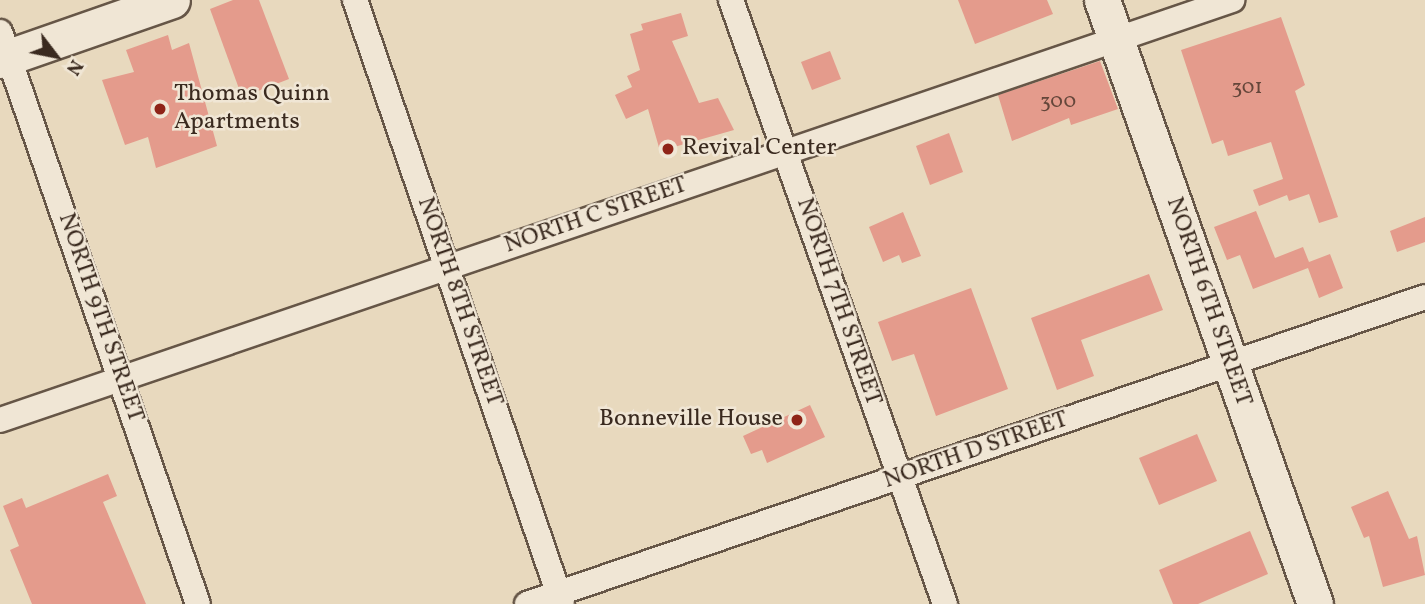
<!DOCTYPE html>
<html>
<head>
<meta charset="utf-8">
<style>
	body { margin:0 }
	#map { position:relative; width:1425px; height:604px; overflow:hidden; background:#e8d9be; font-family:Vollkorn,serif }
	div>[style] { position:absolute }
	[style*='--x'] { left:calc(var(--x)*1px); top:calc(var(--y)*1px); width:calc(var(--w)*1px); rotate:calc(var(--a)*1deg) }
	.building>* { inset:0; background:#e49b8c }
	.roads { filter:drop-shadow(2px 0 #665647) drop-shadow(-2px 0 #665647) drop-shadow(0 2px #665647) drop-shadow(0 -2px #665647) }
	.street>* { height:24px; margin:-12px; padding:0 12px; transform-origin:12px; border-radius:12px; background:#f0e6d5 }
	.secondary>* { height:35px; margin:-17.5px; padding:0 17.5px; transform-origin:17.5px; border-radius:17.5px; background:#f0e6d5 }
	.dots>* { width:19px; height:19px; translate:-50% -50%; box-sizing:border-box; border:4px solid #f0e6d5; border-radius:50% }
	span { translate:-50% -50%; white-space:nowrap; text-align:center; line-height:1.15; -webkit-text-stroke:5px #f0e6d5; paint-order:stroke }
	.number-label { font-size:21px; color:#64463a }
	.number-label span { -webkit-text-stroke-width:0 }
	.poi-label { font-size:24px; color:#3a2a1f }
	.left { translate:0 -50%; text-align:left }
	.right { translate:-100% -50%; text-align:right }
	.street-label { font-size:24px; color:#3a2a1f }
	.north { position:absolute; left:21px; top:21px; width:70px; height:70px; -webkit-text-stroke:5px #f0e6d5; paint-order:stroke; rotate:122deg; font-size:19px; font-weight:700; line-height:28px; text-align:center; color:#3a2a1f }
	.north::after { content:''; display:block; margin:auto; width:24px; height:32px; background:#3a2a1f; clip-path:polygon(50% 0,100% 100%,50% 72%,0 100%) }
</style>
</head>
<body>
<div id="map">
	<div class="building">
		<i style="clip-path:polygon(233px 0,259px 0,289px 79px,242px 97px,210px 9px)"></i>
		<i style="clip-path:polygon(958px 0,1047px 0,1053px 14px,975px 44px)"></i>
		<i style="clip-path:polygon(681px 13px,688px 36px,672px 41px,699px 103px,718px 98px,734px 130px,660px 151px,648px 109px,626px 119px,615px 95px,632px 87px,627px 76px,640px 70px,630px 34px,643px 30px,641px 24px)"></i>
		<i style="clip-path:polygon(1281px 17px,1305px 85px,1295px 91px,1338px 217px,1319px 223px,1309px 194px,1289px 201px,1287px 195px,1259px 206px,1253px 190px,1283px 179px,1271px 142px,1228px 156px,1223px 140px,1212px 144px,1181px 50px)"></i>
		<i style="clip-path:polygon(168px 35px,172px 50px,189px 43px,217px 146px,156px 168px,148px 137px,125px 145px,102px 80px,134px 72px,126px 50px)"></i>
		<i style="clip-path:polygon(830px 51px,841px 79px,812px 90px,801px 62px)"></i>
		<i style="clip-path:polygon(1100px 61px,1118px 109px,1071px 125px,1069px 118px,1012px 141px,998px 95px)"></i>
		<i style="clip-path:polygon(949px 133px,963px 172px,930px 185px,916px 146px)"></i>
		<i style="clip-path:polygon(1256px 211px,1275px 258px,1303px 247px,1309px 262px,1330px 254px,1343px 288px,1319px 298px,1308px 268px,1253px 289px,1240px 255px,1227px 260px,1214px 227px)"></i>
		<i style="clip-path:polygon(903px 212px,921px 256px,902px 263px,899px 255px,883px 262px,869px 227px)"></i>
		<i style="clip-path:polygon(1425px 217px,1425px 242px,1397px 252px,1390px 231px)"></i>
		<i style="clip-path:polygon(1149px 274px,1163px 310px,1081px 340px,1094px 376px,1057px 390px,1031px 318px)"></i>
		<i style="clip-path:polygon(971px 288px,1008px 389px,936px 416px,914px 354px,892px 361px,878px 322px)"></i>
		<i style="clip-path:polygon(810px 405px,825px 437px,767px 463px,762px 450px,751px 454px,743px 436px)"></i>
		<i style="clip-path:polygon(1197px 434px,1217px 481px,1159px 505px,1139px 458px)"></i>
		<i style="clip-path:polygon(108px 474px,117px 496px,103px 502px,146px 604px,32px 604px,10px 550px,19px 546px,3px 506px,22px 498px,26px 508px)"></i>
		<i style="clip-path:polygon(1388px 491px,1409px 539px,1417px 536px,1425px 575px,1383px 587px,1369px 536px,1364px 538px,1351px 507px)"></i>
		<i style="clip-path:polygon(1250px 531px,1268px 574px,1198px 604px,1173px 604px,1159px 570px)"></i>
	</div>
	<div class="roads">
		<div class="street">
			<i style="--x:355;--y:0;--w:638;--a:71.08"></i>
			<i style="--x:731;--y:0;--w:641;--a:70.49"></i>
			<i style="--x:0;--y:32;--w:605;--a:70.91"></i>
			<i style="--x:0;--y:420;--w:1302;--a:-18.82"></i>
			<i style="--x:527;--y:604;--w:949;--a:-18.87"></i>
		</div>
		<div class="secondary">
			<i style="--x:1102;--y:0;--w:640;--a:70.57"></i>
			<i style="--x:0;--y:60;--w:182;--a:-19.2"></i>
		</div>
	</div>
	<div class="dots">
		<i style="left:160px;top:109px;background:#8f2418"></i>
		<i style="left:668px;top:149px;background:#8f2418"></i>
		<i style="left:797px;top:420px;background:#8f2418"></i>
	</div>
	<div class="number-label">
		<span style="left:1247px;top:88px">301</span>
		<span style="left:1058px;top:102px">300</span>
	</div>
	<div class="poi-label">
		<span class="left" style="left:174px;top:109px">Thomas Quinn<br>Apartments</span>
		<span class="left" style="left:682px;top:149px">Revival Center</span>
		<span class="right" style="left:783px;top:420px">Bonneville House</span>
	</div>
	<div class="street-label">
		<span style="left:596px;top:216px;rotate:-19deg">NORTH C STREET</span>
		<span style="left:459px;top:302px;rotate:71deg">NORTH 8TH STREET</span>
		<span style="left:838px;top:302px;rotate:71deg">NORTH 7TH STREET</span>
		<span style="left:1208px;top:302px;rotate:71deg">NORTH 6TH STREET</span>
		<span style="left:100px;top:318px;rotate:71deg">NORTH 9TH STREET</span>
		<span style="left:976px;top:451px;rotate:-19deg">NORTH D STREET</span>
	</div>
	<div class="north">N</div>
</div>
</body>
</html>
